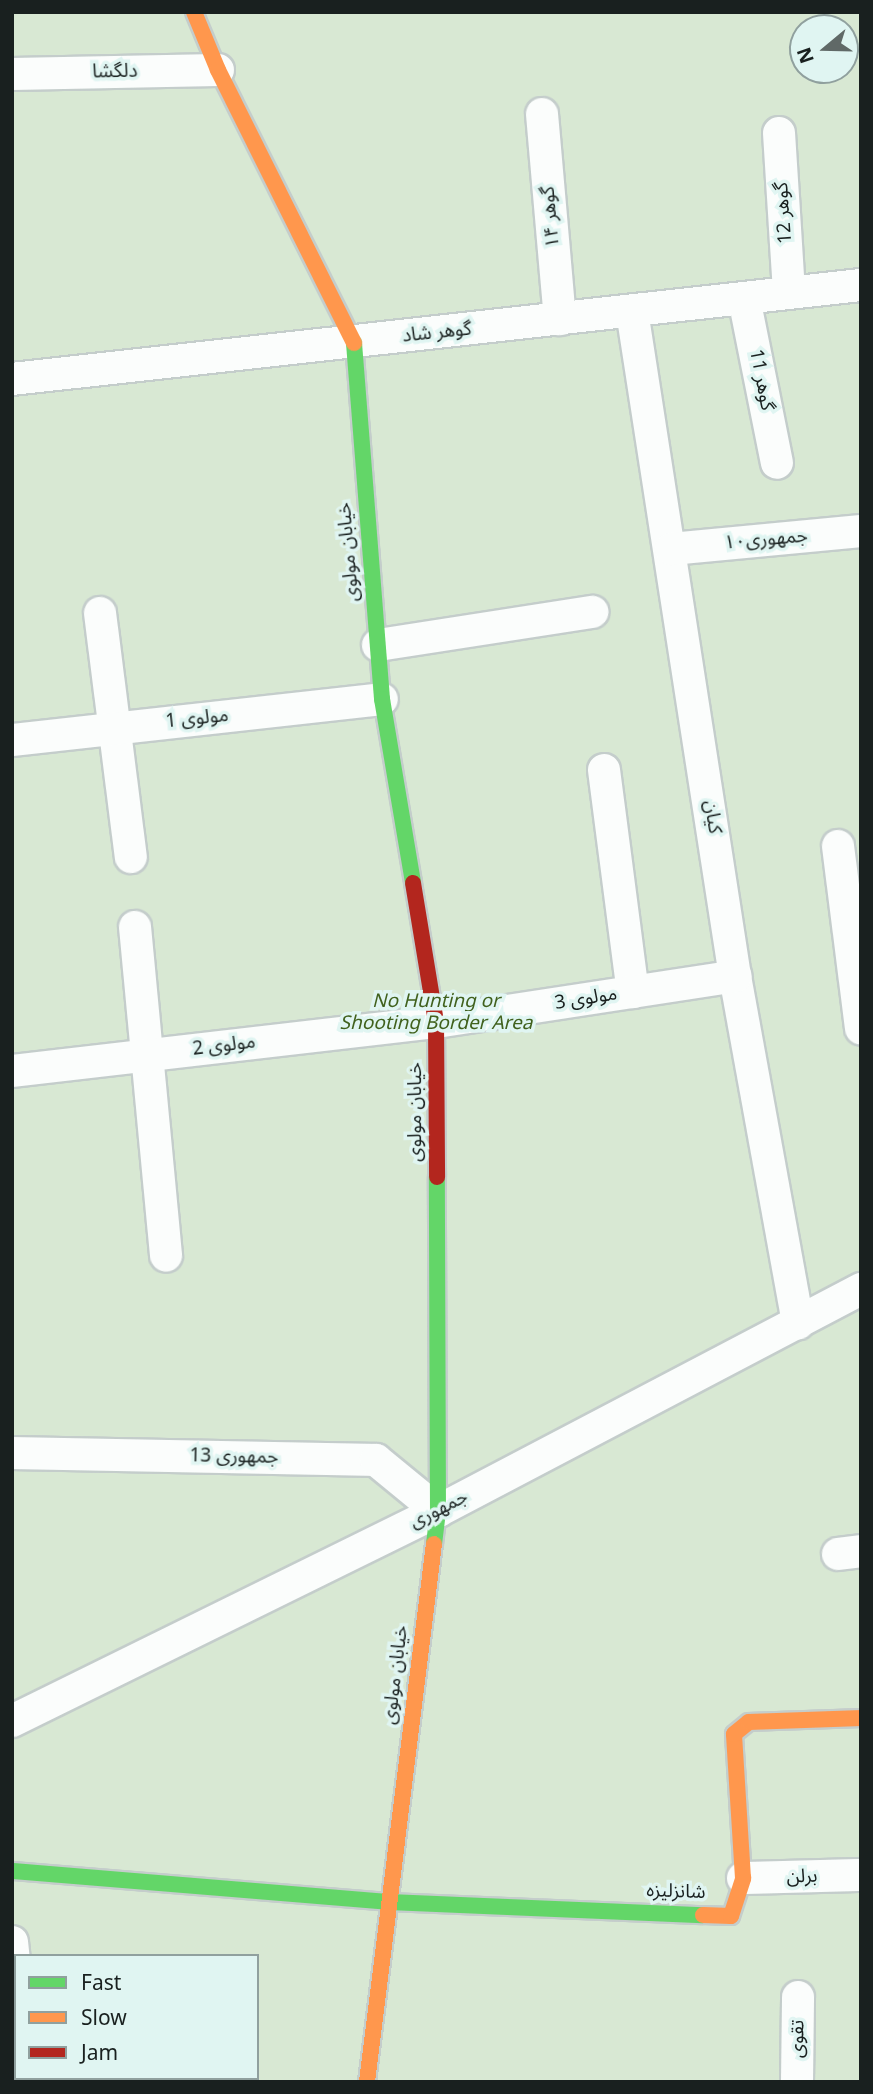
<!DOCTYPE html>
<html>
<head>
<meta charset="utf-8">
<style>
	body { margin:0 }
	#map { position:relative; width:873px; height:2094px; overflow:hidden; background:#e5f0ee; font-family:Georgia,"Noto Sans Arabic",serif }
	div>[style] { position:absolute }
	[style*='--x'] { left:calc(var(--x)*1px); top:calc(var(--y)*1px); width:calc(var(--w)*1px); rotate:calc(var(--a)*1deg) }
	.green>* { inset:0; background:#d8e8d3 }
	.roads { filter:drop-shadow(2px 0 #c4cdcb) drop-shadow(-2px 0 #c4cdcb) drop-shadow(0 2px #c4cdcb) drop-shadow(0 -2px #c4cdcb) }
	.street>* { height:32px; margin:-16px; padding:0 16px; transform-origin:16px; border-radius:16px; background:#fbfdfc }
	.fast>* { height:16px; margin:-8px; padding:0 8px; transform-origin:8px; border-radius:8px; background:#63d668 }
	.slow>* { height:16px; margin:-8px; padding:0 8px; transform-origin:8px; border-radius:8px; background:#ff974d }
	.jam>* { height:16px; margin:-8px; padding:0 8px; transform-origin:8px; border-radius:8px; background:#b3261e }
	span { translate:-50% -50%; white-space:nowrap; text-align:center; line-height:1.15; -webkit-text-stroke:7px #e0f5f2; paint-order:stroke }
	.street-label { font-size:19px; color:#19201f }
	.park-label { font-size:19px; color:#40611d; font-style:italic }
	.frame { position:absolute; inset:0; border:14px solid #19201f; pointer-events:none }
	.legend { position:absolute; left:14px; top:1954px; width:245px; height:126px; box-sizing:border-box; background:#e0f5f2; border:2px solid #90a09e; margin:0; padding:9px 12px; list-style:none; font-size:21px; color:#19201f }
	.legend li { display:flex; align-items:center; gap:14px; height:35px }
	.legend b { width:35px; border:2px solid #90a09e }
	.north { position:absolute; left:789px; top:14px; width:70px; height:70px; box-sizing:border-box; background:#e0f5f2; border:2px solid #90a09e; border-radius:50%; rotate:251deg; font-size:19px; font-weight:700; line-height:28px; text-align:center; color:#19201f }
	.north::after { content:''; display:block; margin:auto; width:24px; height:32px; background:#606967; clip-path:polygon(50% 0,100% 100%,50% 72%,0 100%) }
</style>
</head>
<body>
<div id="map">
	<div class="green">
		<i style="clip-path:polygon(evenodd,12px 12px,861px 12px,861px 2082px,12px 2082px,12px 12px,803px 28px,845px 28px,845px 70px,803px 70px,803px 28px,12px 12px,16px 1956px,257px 1956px,257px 2078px,16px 2078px,16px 1956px)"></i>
	</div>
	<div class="roads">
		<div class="street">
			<i style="--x:12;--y:74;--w:206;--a:-1.1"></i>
			<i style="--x:542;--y:114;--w:206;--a:85"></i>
			<i style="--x:779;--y:133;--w:160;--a:86.4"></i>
			<i style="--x:744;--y:298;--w:168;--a:78.7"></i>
			<i style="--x:632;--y:311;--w:673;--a:81.2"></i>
			<i style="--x:735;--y:976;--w:353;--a:79.7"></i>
			<i style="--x:12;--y:379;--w:854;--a:-6.32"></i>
			<i style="--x:671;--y:549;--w:191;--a:-5.4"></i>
			<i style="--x:100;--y:613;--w:246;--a:82.8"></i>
			<i style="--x:378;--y:645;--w:217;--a:-8.8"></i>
			<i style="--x:12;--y:740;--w:372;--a:-6.3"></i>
			<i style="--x:604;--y:770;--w:224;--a:82.6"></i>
			<i style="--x:838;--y:846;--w:184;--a:82.8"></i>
			<i style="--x:135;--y:927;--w:330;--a:84.6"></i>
			<i style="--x:12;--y:1071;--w:427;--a:-6.6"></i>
			<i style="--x:436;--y:1022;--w:303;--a:-8.7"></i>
			<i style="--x:12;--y:1453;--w:364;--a:1.1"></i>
			<i style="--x:376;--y:1460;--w:80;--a:39.4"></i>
			<i style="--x:838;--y:1554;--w:23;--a:-7"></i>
			<i style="--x:12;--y:1721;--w:475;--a:-26.2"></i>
			<i style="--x:438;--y:1511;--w:478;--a:-27.7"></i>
			<i style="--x:743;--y:1878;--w:118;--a:-1.5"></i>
			<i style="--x:12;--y:1942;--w:36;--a:84"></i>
			<i style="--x:25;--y:2078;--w:4;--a:76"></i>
			<i style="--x:797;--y:2082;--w:85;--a:-89.3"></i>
		</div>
		<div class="fast">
			<i style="--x:354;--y:343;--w:357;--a:85.5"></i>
			<i style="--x:382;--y:699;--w:187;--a:80.4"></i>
			<i style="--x:434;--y:1544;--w:33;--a:-83"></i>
			<i style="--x:438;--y:1511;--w:334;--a:-90.2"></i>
			<i style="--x:12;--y:1871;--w:378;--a:4.7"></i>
			<i style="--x:389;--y:1902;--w:314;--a:2.4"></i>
		</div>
		<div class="slow">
			<i style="--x:194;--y:12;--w:63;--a:67.5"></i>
			<i style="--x:218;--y:70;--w:305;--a:63.5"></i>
			<i style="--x:703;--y:1915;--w:28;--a:2"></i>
			<i style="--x:731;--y:1916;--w:40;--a:-72"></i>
			<i style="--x:743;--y:1878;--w:144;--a:-93.6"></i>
			<i style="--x:734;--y:1734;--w:19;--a:-39"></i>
			<i style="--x:749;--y:1722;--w:112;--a:-2"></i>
			<i style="--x:367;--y:2082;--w:542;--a:-82.9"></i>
		</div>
		<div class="jam">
			<i style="--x:413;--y:883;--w:141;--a:80.6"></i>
			<i style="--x:436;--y:1022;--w:155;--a:89.6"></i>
		</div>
	</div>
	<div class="street-label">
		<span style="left:115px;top:72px;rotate:-1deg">دلگشا</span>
		<span style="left:784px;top:213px;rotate:-94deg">گوهر 12</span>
		<span style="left:551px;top:217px;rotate:-95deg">گوهر ۱۴</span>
		<span style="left:437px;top:333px;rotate:-6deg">گوهر شاد</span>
		<span style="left:761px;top:380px;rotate:79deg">گوهر 11</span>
		<span style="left:766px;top:540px;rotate:-5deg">جمهوری۱۰</span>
		<span style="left:349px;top:552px;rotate:-95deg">خیابان مولوی</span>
		<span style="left:197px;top:719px;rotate:-6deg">مولوی 1</span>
		<span style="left:712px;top:817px;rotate:81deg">کیان</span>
		<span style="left:586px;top:999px;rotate:-9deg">مولوی 3</span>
		<span style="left:224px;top:1046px;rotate:-7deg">مولوی 2</span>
		<span style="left:416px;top:1112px;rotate:-90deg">خیابان مولوی</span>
		<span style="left:234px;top:1457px;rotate:1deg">جمهوری 13</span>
		<span style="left:439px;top:1510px;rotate:-27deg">جمهوری</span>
		<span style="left:396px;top:1675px;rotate:-83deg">خیابان مولوی</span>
		<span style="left:802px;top:1877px;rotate:-2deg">برلن</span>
		<span style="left:676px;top:1892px;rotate:2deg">شانزلیزه</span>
		<span style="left:798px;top:2039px;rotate:-89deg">تقوی</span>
	</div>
	<div class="park-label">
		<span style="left:436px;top:1013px">No Hunting or<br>Shooting Border Area</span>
	</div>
	<div class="frame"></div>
	<ul class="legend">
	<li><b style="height:9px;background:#63d668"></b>Fast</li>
	<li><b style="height:9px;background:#ff974d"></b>Slow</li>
	<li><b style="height:9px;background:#b3261e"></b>Jam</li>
	</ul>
	<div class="north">N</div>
</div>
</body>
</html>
